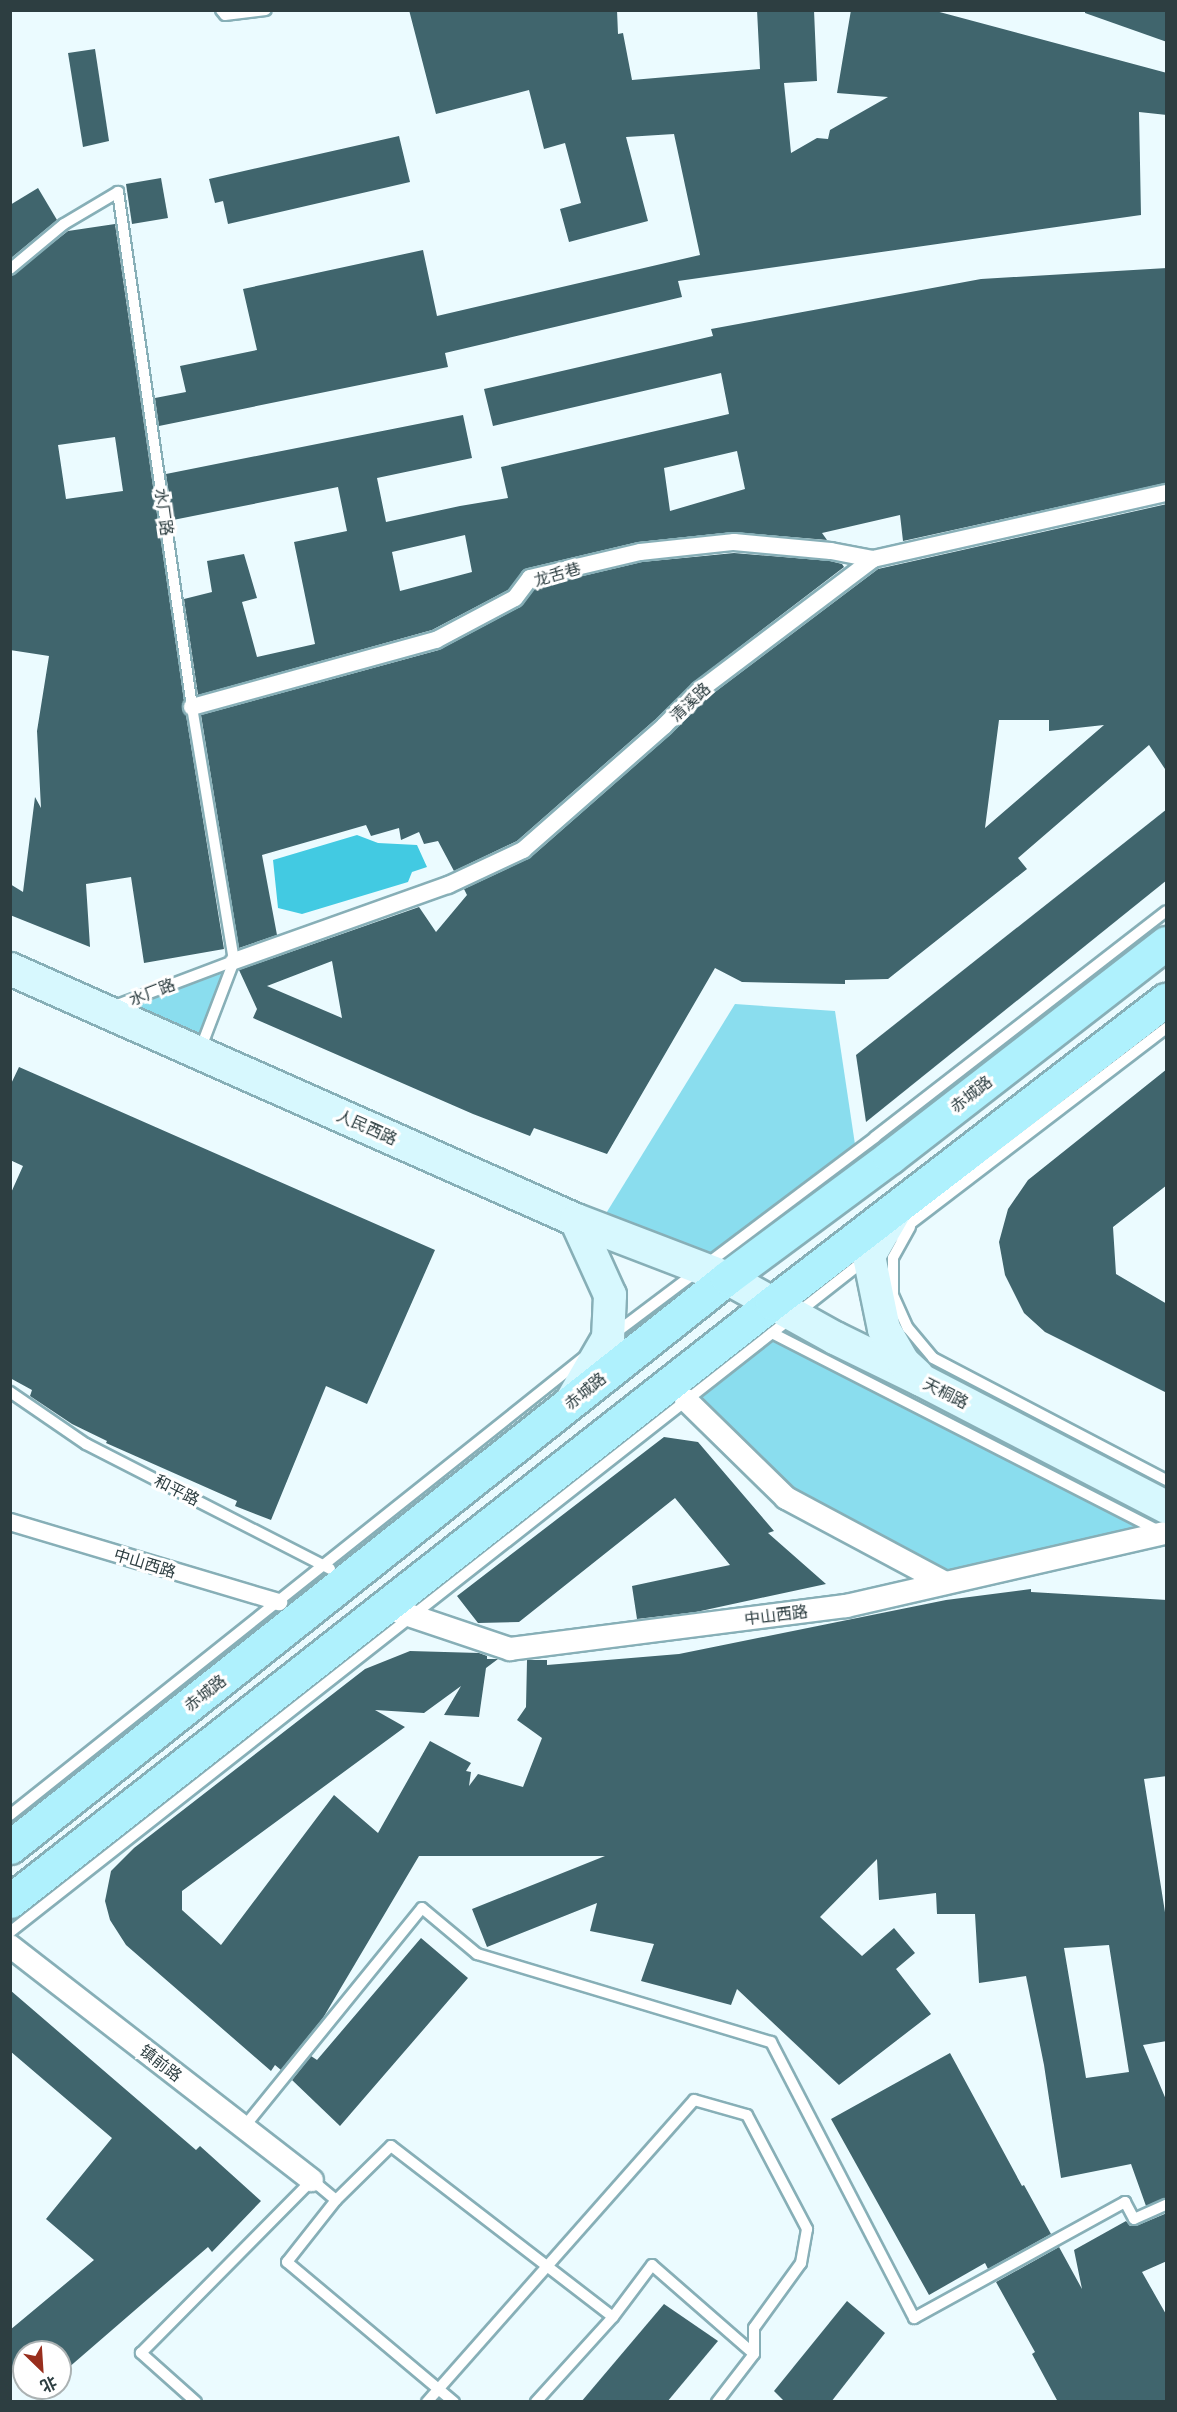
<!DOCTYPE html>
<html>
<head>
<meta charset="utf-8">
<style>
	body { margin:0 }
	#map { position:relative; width:1177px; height:2412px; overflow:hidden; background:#ebfbff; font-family:Lato,"Noto Sans SC",sans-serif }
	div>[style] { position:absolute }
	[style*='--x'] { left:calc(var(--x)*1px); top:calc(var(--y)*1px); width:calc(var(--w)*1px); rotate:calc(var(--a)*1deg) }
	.green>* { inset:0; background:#8addee }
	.water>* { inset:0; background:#42cae2 }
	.building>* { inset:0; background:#40656d }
	.roads { filter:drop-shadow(2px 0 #87afb7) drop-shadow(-2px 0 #87afb7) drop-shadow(0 2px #87afb7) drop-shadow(0 -2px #87afb7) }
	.service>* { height:10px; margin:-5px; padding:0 5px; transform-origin:5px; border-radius:5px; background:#fff }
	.pedestrian>* { height:16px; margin:-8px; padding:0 8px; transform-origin:8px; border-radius:8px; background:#fff }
	.minor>* { height:22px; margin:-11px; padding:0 11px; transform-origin:11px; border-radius:11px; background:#fff }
	.secondary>* { height:32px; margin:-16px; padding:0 16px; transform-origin:16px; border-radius:16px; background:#d7f8fe }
	.primary>* { height:33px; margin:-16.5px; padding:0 16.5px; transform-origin:16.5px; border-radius:16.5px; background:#aff1fd }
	span { translate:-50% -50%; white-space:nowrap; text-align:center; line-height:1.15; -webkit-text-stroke:6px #fff; paint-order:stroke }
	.street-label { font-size:16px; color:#2d3e41 }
	.frame { position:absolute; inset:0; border:12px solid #2d3e41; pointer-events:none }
	.north { position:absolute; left:12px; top:2340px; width:60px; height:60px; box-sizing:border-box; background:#fff; border:2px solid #abb2b3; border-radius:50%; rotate:155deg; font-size:16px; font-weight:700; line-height:24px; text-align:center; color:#2d3e41 }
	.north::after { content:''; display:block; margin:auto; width:21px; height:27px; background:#982e1d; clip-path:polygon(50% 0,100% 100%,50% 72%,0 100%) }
</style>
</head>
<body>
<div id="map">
	<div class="green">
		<i style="clip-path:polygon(234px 961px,199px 1053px,104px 1010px)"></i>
		<i style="clip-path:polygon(735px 1004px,835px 1011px,856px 1151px,699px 1268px,597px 1228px)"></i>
		<i style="clip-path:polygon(772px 1333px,1164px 1533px,945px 1583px,786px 1498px,686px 1400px)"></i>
	</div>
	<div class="water">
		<i style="clip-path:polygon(357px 835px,378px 843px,417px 845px,427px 867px,412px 872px,408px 882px,302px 914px,278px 908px,273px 860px)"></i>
	</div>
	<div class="building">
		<i style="clip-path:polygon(409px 10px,617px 10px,618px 34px,623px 33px,632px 80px,760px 69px,757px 10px,814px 10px,817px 81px,784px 83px,791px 153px,817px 138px,828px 139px,830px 130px,888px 97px,837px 93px,851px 10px,932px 10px,1167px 73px,1167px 115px,1139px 112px,1141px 215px,678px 281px,682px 297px,445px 353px,448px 367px,159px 426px,155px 398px,186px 392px,180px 366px,257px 350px,243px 289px,423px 250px,437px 316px,700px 255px,674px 134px,626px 137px,648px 221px,569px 242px,560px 209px,581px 203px,565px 143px,544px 149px,529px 90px,436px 114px)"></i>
		<i style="clip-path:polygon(1085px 10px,1167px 10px,1167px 42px,1085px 13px)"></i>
		<i style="clip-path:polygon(95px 49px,109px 141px,83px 147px,68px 53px)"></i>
		<i style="clip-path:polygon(399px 136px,410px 182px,228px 224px,223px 201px,215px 203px,209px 179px)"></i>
		<i style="clip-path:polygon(161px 178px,168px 218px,132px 224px,126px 184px)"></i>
		<i style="clip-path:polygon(38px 188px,57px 220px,10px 259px,10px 205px)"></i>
		<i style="clip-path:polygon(evenodd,115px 224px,184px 701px,182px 709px,186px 715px,224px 949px,144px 963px,131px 877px,86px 884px,90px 947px,10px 915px,10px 884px,23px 892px,35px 797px,41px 808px,37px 731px,49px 656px,10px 650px,10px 276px,68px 231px,115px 224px,115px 437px,123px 491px,66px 499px,58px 445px,115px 437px)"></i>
		<i style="clip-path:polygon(evenodd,1167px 268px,1167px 483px,903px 541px,900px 515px,822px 533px,827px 540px,733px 532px,638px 542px,528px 568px,508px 590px,432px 630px,198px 695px,184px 599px,212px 592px,207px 561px,244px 554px,257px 598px,242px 602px,257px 657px,315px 644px,294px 542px,347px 531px,338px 487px,173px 520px,166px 474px,463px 415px,472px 458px,377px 478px,386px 522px,460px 506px,508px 498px,501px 467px,729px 414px,721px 373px,493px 426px,484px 389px,713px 336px,711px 329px,981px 279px,1167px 268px,737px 451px,745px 489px,670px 511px,664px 468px,737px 451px,1167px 268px,465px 535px,472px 572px,400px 591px,392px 552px,465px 535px)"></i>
		<i style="clip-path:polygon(evenodd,1167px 504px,1167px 772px,1149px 745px,1018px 858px,1027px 869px,888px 979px,845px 980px,845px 984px,742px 982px,715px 968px,607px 1154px,534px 1128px,530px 1136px,473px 1114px,253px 1018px,257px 1009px,239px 970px,419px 907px,436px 932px,467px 895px,464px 889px,530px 858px,671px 734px,707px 698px,878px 569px,1167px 504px,999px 720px,1049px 720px,1049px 731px,1104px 725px,985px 828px,999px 720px,1167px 504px,332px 961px,342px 1018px,267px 986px,332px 961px)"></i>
		<i style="clip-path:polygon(734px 553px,830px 561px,842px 564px,844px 567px,694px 682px,657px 718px,517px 841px,454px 871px,438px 841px,424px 844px,419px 832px,401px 840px,399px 828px,371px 836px,366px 825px,262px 855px,277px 935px,239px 948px,201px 715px,439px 650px,520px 607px,536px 587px,642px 562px)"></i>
		<i style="clip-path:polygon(1167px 809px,1167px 880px,866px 1122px,856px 1055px)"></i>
		<i style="clip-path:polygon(19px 1067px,435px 1250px,367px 1404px,326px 1386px,271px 1520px,235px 1506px,237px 1501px,106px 1443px,107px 1441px,72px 1424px,30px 1396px,32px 1390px,10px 1378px,10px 1195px,23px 1166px,10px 1160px,10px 1086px)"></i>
		<i style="clip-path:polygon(1167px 1069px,1167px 1185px,1113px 1227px,1116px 1274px,1167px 1304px,1167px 1393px,1045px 1332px,1024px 1313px,1005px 1275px,999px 1242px,1008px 1209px,1028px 1180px)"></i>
		<i style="clip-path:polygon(664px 1437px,698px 1442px,774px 1531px,768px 1533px,826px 1584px,696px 1612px,637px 1619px,632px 1586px,730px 1565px,675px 1498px,519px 1622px,478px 1623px,457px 1596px)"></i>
		<i style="clip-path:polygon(evenodd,1031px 1589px,1031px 1592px,1167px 1600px,1167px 1776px,1144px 1779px,1167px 1925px,1167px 2041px,1143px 2045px,1167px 2102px,1167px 2198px,1146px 2206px,1131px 2164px,1061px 2178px,1044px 2065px,1026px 1976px,979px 1983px,975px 1914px,937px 1914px,936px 1893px,879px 1900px,877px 1859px,820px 1917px,862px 1956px,894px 1928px,915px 1953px,896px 1969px,931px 2014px,839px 2085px,737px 1989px,731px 2005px,641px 1981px,654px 1944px,590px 1931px,597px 1903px,487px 1947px,472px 1909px,605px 1856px,419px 1856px,323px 2018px,281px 2070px,275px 2065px,271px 2071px,126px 1945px,110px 1920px,105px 1901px,111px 1871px,134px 1848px,365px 1669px,410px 1651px,479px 1653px,487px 1656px,487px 1659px,498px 1659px,486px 1668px,479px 1717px,444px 1715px,461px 1686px,424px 1713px,375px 1710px,405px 1727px,182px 1891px,182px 1910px,221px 1945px,334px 1795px,378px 1833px,430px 1741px,471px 1763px,466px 1771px,471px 1772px,469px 1786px,478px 1774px,523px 1787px,542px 1738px,517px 1720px,526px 1707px,527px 1660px,547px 1660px,547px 1665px,679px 1654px,946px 1600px,1031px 1589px,1109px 1945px,1129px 2072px,1086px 2078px,1064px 1948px,1109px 1945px)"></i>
		<i style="clip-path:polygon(421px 1938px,468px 1978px,340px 2126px,292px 2080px,311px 2056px,317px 2060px)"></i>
		<i style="clip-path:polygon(10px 1990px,196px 2150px,200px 2146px,261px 2201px,212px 2252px,208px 2247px,60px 2375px,60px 2352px,24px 2352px,24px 2381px,10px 2365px,10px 2330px,94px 2260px,46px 2219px,112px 2138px,10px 2051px)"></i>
		<i style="clip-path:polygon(950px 2053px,1022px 2186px,1024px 2185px,1051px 2234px,988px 2269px,985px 2263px,929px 2295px,831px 2119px)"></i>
		<i style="clip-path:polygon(1167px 2213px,1167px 2261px,1142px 2272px,1167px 2316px,1167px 2402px,1058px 2402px,1032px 2354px,1035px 2352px,996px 2282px,1059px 2247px,1082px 2289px,1074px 2250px,1126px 2221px,1130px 2226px,1136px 2226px)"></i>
		<i style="clip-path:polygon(847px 2301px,885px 2333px,831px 2402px,785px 2402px,774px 2391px)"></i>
		<i style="clip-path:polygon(664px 2304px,718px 2341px,667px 2402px,581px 2402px)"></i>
	</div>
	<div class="roads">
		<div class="service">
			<i style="--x:221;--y:10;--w:6;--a:51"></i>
			<i style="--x:225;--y:15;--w:41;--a:-7"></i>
			<i style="--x:10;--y:269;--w:70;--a:-39.8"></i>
			<i style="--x:64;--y:224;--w:63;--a:-30.7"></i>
			<i style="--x:118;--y:192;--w:520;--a:81.82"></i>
			<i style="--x:192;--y:707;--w:257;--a:80.6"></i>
			<i style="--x:234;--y:961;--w:95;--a:110.9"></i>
			<i style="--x:112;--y:1007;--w:130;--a:-20.7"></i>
			<i style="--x:910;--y:1227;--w:35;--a:119"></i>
			<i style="--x:893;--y:1258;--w:37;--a:90"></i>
			<i style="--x:893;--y:1295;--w:36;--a:66"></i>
			<i style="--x:908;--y:1328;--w:39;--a:50"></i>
			<i style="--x:933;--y:1358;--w:263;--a:27.6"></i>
			<i style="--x:893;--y:1237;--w:344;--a:-37.4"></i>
			<i style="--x:772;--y:1333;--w:435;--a:27.1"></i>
			<i style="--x:614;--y:1334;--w:327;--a:-37"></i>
			<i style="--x:875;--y:1137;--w:368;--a:-37.8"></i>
			<i style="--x:10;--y:1392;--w:92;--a:34.4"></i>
			<i style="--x:86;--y:1444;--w:274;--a:27.1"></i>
			<i style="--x:10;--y:1815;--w:733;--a:-38.57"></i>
			<i style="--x:10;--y:1932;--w:1087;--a:-38.17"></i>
			<i style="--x:244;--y:2127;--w:282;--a:-50.9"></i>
			<i style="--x:422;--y:1908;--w:72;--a:39.9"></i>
			<i style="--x:477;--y:1954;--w:307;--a:16.7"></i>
			<i style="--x:771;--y:2042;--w:311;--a:62.6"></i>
			<i style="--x:914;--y:2318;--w:241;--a:-28.8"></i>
			<i style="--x:1125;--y:2202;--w:19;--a:62"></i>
			<i style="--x:1134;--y:2219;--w:35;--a:-24"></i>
			<i style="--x:336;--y:2200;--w:77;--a:-44.5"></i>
			<i style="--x:391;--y:2146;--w:280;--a:37.6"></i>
			<i style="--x:613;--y:2317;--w:115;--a:132.2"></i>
			<i style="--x:613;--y:2317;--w:65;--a:-53.1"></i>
			<i style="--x:652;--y:2265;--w:135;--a:41.1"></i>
			<i style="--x:196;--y:2402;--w:74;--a:-138.3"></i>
			<i style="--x:141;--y:2353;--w:243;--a:-45.3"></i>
			<i style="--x:312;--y:2180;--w:31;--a:40"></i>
			<i style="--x:336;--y:2200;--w:79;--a:128.3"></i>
			<i style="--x:287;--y:2262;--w:218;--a:40"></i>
			<i style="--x:427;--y:2402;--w:403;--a:-48.5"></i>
			<i style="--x:694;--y:2100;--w:55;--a:15.8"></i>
			<i style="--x:747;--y:2115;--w:129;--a:62.2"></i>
			<i style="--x:807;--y:2229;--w:35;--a:100"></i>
			<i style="--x:801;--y:2263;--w:80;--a:125.9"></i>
			<i style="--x:754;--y:2328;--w:26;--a:90"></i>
			<i style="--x:754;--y:2354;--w:61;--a:127.6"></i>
		</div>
		<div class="pedestrian">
			<i style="--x:192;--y:707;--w:253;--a:-15.4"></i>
			<i style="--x:436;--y:640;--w:89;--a:-28"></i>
			<i style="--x:515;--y:598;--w:25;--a:-53"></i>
			<i style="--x:530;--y:578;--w:113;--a:-13.3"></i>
			<i style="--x:640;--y:552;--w:95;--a:-6.1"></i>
			<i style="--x:734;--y:542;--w:97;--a:5.3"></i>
			<i style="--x:831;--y:551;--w:43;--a:10.8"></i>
			<i style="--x:234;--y:961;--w:227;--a:-19.6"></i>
			<i style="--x:448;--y:885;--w:83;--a:-25"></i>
			<i style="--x:523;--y:850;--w:188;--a:-41.3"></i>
			<i style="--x:664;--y:726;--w:51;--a:-45"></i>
			<i style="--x:700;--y:690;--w:217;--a:-37.1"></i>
			<i style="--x:873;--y:559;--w:300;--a:-12.7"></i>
			<i style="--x:10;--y:1522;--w:281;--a:16.6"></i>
		</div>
		<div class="minor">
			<i style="--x:686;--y:1400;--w:140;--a:44.4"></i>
			<i style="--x:786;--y:1498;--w:180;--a:28.1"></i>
			<i style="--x:385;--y:1607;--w:132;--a:18.6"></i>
			<i style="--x:510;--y:1649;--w:339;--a:-7.3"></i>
			<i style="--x:846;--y:1606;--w:328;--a:-12.9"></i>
			<i style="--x:10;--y:1946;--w:382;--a:37.8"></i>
		</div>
		<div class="secondary">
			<i style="--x:10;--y:969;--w:619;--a:23.92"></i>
			<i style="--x:576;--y:1220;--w:162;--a:21"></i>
			<i style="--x:727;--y:1278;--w:124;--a:29.1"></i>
			<i style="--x:835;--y:1338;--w:96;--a:26"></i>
			<i style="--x:921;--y:1380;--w:276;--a:27.4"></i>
			<i style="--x:897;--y:1208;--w:56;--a:120.3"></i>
			<i style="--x:869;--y:1256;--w:75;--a:78.4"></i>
			<i style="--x:884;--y:1329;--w:39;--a:60"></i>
			<i style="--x:904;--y:1363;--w:18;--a:43"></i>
			<i style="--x:572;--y:1400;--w:72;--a:-59.9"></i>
			<i style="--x:608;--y:1338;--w:43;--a:-87.3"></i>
			<i style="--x:610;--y:1295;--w:82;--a:-114.4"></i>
		</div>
		<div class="primary">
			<i style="--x:10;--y:1847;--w:915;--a:-38.43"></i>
			<i style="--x:727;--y:1278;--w:203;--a:-36.6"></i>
			<i style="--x:890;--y:1157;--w:349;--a:-37.8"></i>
			<i style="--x:10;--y:1901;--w:969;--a:-38.12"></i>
			<i style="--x:772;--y:1303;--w:497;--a:-37.6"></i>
		</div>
	</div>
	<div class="street-label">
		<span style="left:164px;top:512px;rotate:82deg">水厂路</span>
		<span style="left:557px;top:574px;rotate:-16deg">龙舌巷</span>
		<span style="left:690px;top:702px;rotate:-43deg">清溪路</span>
		<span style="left:152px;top:992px;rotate:-21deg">水厂路</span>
		<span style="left:971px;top:1094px;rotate:-38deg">赤城路</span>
		<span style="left:367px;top:1127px;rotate:24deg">人民西路</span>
		<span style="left:585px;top:1391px;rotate:-39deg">赤城路</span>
		<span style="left:946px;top:1393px;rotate:27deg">天桐路</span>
		<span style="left:177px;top:1490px;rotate:27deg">和平路</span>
		<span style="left:145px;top:1563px;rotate:17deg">中山西路</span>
		<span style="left:776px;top:1615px;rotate:-7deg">中山西路</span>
		<span style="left:205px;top:1693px;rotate:-38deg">赤城路</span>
		<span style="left:161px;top:2063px;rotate:38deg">镇前路</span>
	</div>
	<div class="frame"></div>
	<div class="north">北</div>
</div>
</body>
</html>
